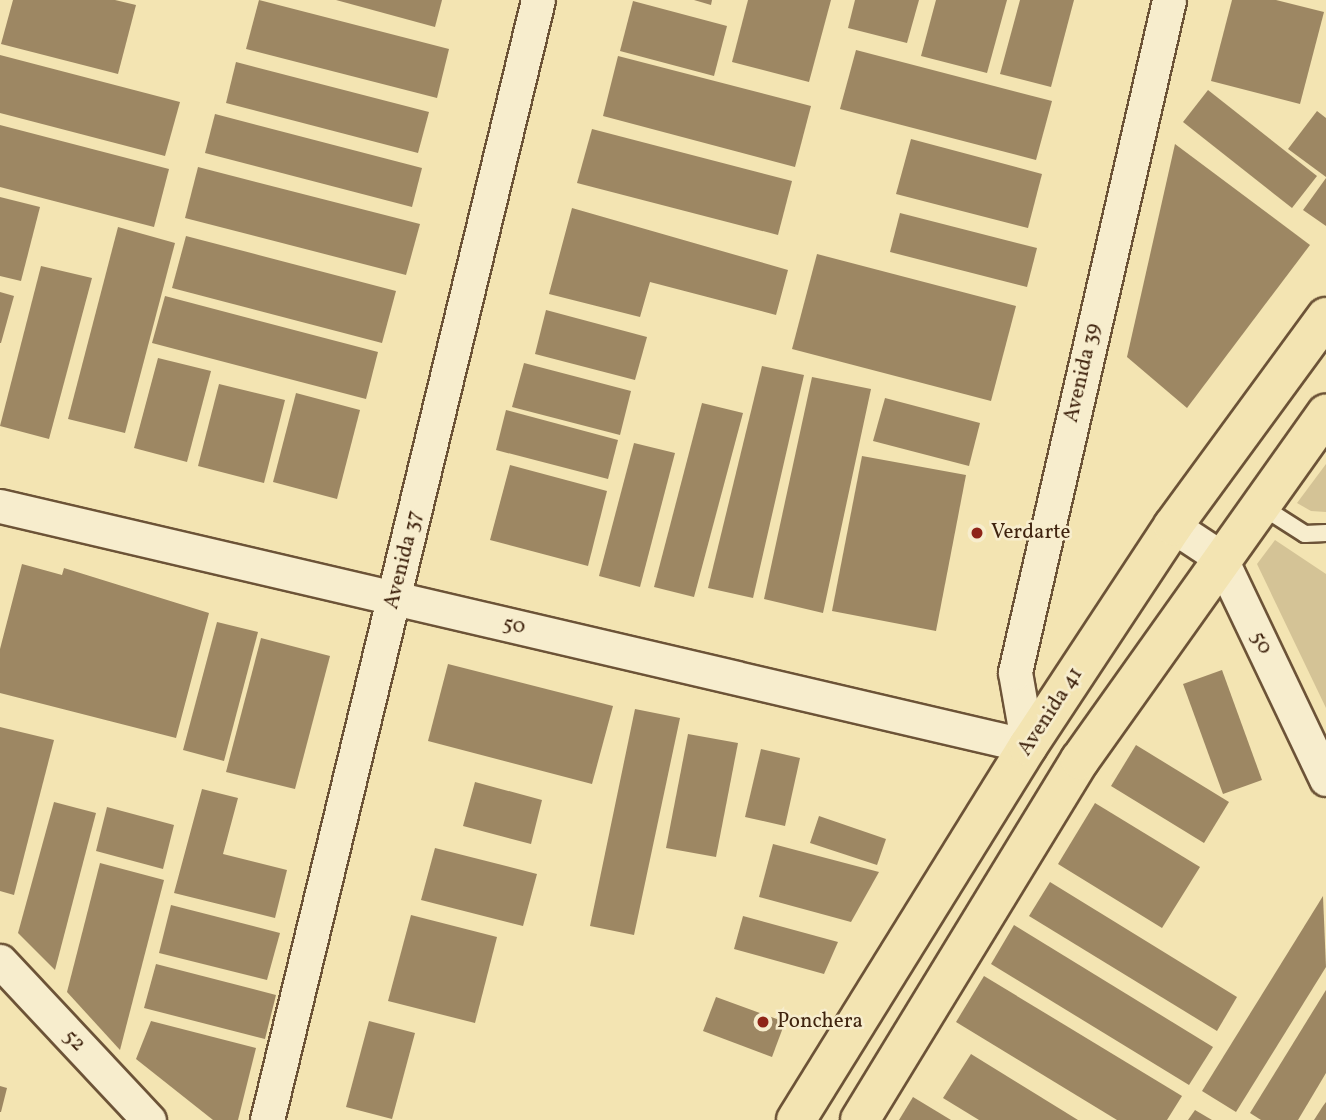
<!DOCTYPE html>
<html>
<head>
<meta charset="utf-8">
<style>
	body { margin:0 }
	#map { position:relative; width:1326px; height:1120px; overflow:hidden; background:#f3e4b2; font-family:Vollkorn,serif }
	div>[style] { position:absolute }
	[style*='--x'] { left:calc(var(--x)*1px); top:calc(var(--y)*1px); width:calc(var(--w)*1px); rotate:calc(var(--a)*1deg) }
	.green>* { inset:0; background:#d4c396 }
	.building>* { inset:0; background:#9d8763 }
	.roads { filter:drop-shadow(2px 0 #6c5337) drop-shadow(-2px 0 #6c5337) drop-shadow(0 2px #6c5337) drop-shadow(0 -2px #6c5337) }
	.lane>* { height:16px; margin:-8px; padding:0 8px; transform-origin:8px; border-radius:8px; background:#f7edcd }
	.street>* { height:33px; margin:-16.5px; padding:0 16.5px; transform-origin:16.5px; border-radius:16.5px; background:#f7edcd }
	.primary>* { height:38px; margin:-19px; padding:0 19px; transform-origin:19px; border-radius:19px; background:#f3e4b2 }
	.dots>* { width:19px; height:19px; translate:-50% -50%; box-sizing:border-box; border:4px solid #f7edcd; border-radius:50% }
	span { translate:-50% -50%; white-space:nowrap; text-align:center; line-height:1.15; -webkit-text-stroke:5px #f7edcd; paint-order:stroke }
	.street-label { font-size:21px; color:#3f230e }
	.poi-label { font-size:21px; color:#3f230e }
	.left { translate:0 -50%; text-align:left }
</style>
</head>
<body>
<div id="map">
	<div class="green">
		<i style="clip-path:polygon(1326px 464px,1326px 512px,1311px 511px,1297px 503px)"></i>
		<i style="clip-path:polygon(1275px 540px,1326px 574px,1326px 708px,1257px 564px)"></i>
	</div>
	<div class="building">
		<i style="clip-path:polygon(13px 0,115px 0,136px 5px,118px 74px,1px 44px)"></i>
		<i style="clip-path:polygon(259px 0,449px 49px,437px 98px,246px 49px)"></i>
		<i style="clip-path:polygon(336px 0,442px 0,435px 27px)"></i>
		<i style="clip-path:polygon(694px 0,712px 0,711px 5px)"></i>
		<i style="clip-path:polygon(748px 0,831px 0,809px 82px,732px 62px)"></i>
		<i style="clip-path:polygon(855px 0,919px 0,907px 43px,848px 28px)"></i>
		<i style="clip-path:polygon(936px 0,1007px 0,987px 73px,921px 56px)"></i>
		<i style="clip-path:polygon(1020px 0,1074px 0,1051px 87px,1000px 74px)"></i>
		<i style="clip-path:polygon(1232px 0,1276px 0,1324px 12px,1300px 104px,1211px 81px)"></i>
		<i style="clip-path:polygon(633px 1px,727px 26px,714px 76px,620px 51px)"></i>
		<i style="clip-path:polygon(856px 50px,1052px 101px,1036px 160px,840px 109px)"></i>
		<i style="clip-path:polygon(0 55px,180px 102px,165px 156px,0 113px)"></i>
		<i style="clip-path:polygon(618px 56px,811px 106px,795px 167px,603px 116px)"></i>
		<i style="clip-path:polygon(236px 62px,429px 112px,418px 153px,226px 103px)"></i>
		<i style="clip-path:polygon(1208px 90px,1317px 176px,1292px 208px,1183px 122px)"></i>
		<i style="clip-path:polygon(1317px 111px,1326px 118px,1326px 177px,1288px 149px)"></i>
		<i style="clip-path:polygon(215px 114px,422px 168px,412px 207px,205px 153px)"></i>
		<i style="clip-path:polygon(0 125px,169px 169px,154px 227px,0 187px)"></i>
		<i style="clip-path:polygon(592px 129px,792px 181px,778px 235px,577px 183px)"></i>
		<i style="clip-path:polygon(911px 139px,1042px 174px,1028px 228px,896px 194px)"></i>
		<i style="clip-path:polygon(1175px 144px,1310px 245px,1187px 408px,1127px 357px)"></i>
		<i style="clip-path:polygon(198px 167px,420px 224px,406px 275px,185px 218px)"></i>
		<i style="clip-path:polygon(1326px 178px,1326px 226px,1303px 210px)"></i>
		<i style="clip-path:polygon(0 197px,40px 207px,21px 281px,0 276px)"></i>
		<i style="clip-path:polygon(572px 208px,788px 270px,776px 315px,650px 282px,640px 317px,549px 294px)"></i>
		<i style="clip-path:polygon(900px 213px,1037px 248px,1027px 287px,890px 252px)"></i>
		<i style="clip-path:polygon(118px 227px,175px 243px,125px 433px,68px 419px)"></i>
		<i style="clip-path:polygon(186px 236px,396px 291px,382px 343px,172px 288px)"></i>
		<i style="clip-path:polygon(817px 254px,1016px 306px,991px 401px,792px 349px)"></i>
		<i style="clip-path:polygon(41px 266px,92px 278px,49px 439px,0 426px)"></i>
		<i style="clip-path:polygon(0 292px,14px 296px,1px 343px,0 343px)"></i>
		<i style="clip-path:polygon(165px 296px,378px 352px,366px 399px,152px 343px)"></i>
		<i style="clip-path:polygon(546px 310px,647px 337px,635px 380px,535px 354px)"></i>
		<i style="clip-path:polygon(158px 358px,211px 371px,187px 462px,134px 448px)"></i>
		<i style="clip-path:polygon(524px 363px,631px 391px,620px 435px,512px 407px)"></i>
		<i style="clip-path:polygon(762px 366px,804px 375px,753px 598px,708px 588px)"></i>
		<i style="clip-path:polygon(812px 377px,871px 389px,823px 613px,764px 599px)"></i>
		<i style="clip-path:polygon(219px 384px,285px 400px,264px 483px,198px 466px)"></i>
		<i style="clip-path:polygon(296px 393px,360px 410px,337px 499px,273px 482px)"></i>
		<i style="clip-path:polygon(885px 398px,980px 423px,969px 466px,873px 441px)"></i>
		<i style="clip-path:polygon(702px 403px,743px 413px,694px 597px,654px 587px)"></i>
		<i style="clip-path:polygon(506px 410px,618px 440px,608px 479px,496px 450px)"></i>
		<i style="clip-path:polygon(634px 443px,675px 453px,640px 587px,599px 576px)"></i>
		<i style="clip-path:polygon(862px 456px,966px 475px,936px 631px,832px 611px)"></i>
		<i style="clip-path:polygon(510px 465px,607px 491px,588px 566px,490px 540px)"></i>
		<i style="clip-path:polygon(22px 564px,62px 575px,64px 568px,209px 613px,176px 738px,0 693px,0 649px)"></i>
		<i style="clip-path:polygon(217px 622px,258px 632px,224px 761px,183px 750px)"></i>
		<i style="clip-path:polygon(261px 638px,330px 656px,295px 789px,226px 772px)"></i>
		<i style="clip-path:polygon(448px 664px,613px 706px,592px 784px,428px 741px)"></i>
		<i style="clip-path:polygon(1222px 670px,1262px 780px,1223px 794px,1183px 684px)"></i>
		<i style="clip-path:polygon(635px 709px,680px 718px,634px 935px,590px 926px)"></i>
		<i style="clip-path:polygon(0 727px,54px 740px,14px 895px,0 891px)"></i>
		<i style="clip-path:polygon(688px 734px,738px 743px,716px 857px,666px 848px)"></i>
		<i style="clip-path:polygon(1136px 745px,1229px 802px,1204px 843px,1111px 786px)"></i>
		<i style="clip-path:polygon(761px 749px,800px 758px,785px 826px,745px 817px)"></i>
		<i style="clip-path:polygon(475px 782px,542px 800px,531px 844px,463px 826px)"></i>
		<i style="clip-path:polygon(202px 789px,238px 798px,223px 854px,287px 870px,275px 918px,174px 893px)"></i>
		<i style="clip-path:polygon(54px 802px,96px 813px,55px 970px,18px 933px)"></i>
		<i style="clip-path:polygon(1095px 803px,1200px 867px,1162px 928px,1058px 864px)"></i>
		<i style="clip-path:polygon(107px 807px,174px 825px,163px 869px,96px 851px)"></i>
		<i style="clip-path:polygon(819px 816px,886px 839px,877px 865px,810px 843px)"></i>
		<i style="clip-path:polygon(773px 844px,879px 872px,851px 922px,759px 897px)"></i>
		<i style="clip-path:polygon(435px 848px,537px 874px,523px 926px,421px 900px)"></i>
		<i style="clip-path:polygon(100px 863px,164px 880px,120px 1050px,67px 992px)"></i>
		<i style="clip-path:polygon(1050px 882px,1237px 997px,1217px 1031px,1029px 916px)"></i>
		<i style="clip-path:polygon(1323px 896px,1326px 967px,1236px 1112px,1202px 1091px)"></i>
		<i style="clip-path:polygon(171px 905px,280px 933px,267px 980px,159px 953px)"></i>
		<i style="clip-path:polygon(411px 915px,497px 937px,475px 1023px,388px 1001px)"></i>
		<i style="clip-path:polygon(743px 916px,838px 942px,824px 974px,734px 949px)"></i>
		<i style="clip-path:polygon(1014px 925px,1213px 1047px,1189px 1085px,991px 964px)"></i>
		<i style="clip-path:polygon(156px 964px,276px 995px,265px 1039px,144px 1008px)"></i>
		<i style="clip-path:polygon(984px 976px,1182px 1096px,1167px 1120px,1117px 1120px,956px 1022px)"></i>
		<i style="clip-path:polygon(1326px 990px,1326px 1073px,1298px 1120px,1261px 1120px,1250px 1113px)"></i>
		<i style="clip-path:polygon(716px 997px,785px 1022px,772px 1057px,703px 1031px)"></i>
		<i style="clip-path:polygon(151px 1021px,256px 1048px,238px 1120px,213px 1120px,136px 1059px)"></i>
		<i style="clip-path:polygon(369px 1021px,415px 1033px,392px 1119px,346px 1107px)"></i>
		<i style="clip-path:polygon(971px 1054px,1078px 1120px,979px 1120px,943px 1098px)"></i>
		<i style="clip-path:polygon(0 1086px,7px 1088px,1px 1112px,0 1112px)"></i>
		<i style="clip-path:polygon(913px 1097px,951px 1120px,899px 1120px)"></i>
		<i style="clip-path:polygon(1326px 1102px,1326px 1120px,1314px 1120px,1323px 1106px)"></i>
		<i style="clip-path:polygon(1195px 1110px,1212px 1120px,1188px 1120px)"></i>
	</div>
	<div class="roads">
		<div class="lane">
			<i style="--x:1261;--y:506;--w:52;--a:32.5"></i>
			<i style="--x:1305;--y:534;--w:21;--a:-3"></i>
		</div>
		<div class="street">
			<i style="--x:0;--y:506;--w:1056;--a:13.14"></i>
			<i style="--x:1028;--y:746;--w:75;--a:-100"></i>
			<i style="--x:1015;--y:672;--w:689;--a:-77.09"></i>
			<i style="--x:1173;--y:526;--w:56;--a:33.4"></i>
			<i style="--x:1220;--y:557;--w:246;--a:64.5"></i>
			<i style="--x:0;--y:961;--w:218;--a:46.9"></i>
			<i style="--x:267;--y:1120;--w:1152;--a:-76.4"></i>
		</div>
		<div class="primary">
			<i style="--x:796;--y:1120;--w:440;--a:-58.2"></i>
			<i style="--x:1028;--y:746;--w:263;--a:-56.6"></i>
			<i style="--x:1173;--y:526;--w:259;--a:-53.8"></i>
			<i style="--x:860;--y:1120;--w:422;--a:-58.6"></i>
			<i style="--x:1080;--y:760;--w:425;--a:-54.6"></i>
		</div>
	</div>
	<div class="dots">
		<i style="left:977px;top:533px;background:#8f2418"></i>
		<i style="left:763px;top:1022px;background:#8f2418"></i>
	</div>
	<div class="street-label">
		<span style="left:1083px;top:373px;rotate:-77deg">Avenida 39</span>
		<span style="left:404px;top:560px;rotate:-76deg">Avenida 37</span>
		<span style="left:514px;top:626px;rotate:13deg">50</span>
		<span style="left:1261px;top:643px;rotate:64deg">50</span>
		<span style="left:1051px;top:712px;rotate:-57deg">Avenida 41</span>
		<span style="left:74px;top:1041px;rotate:47deg">52</span>
	</div>
	<div class="poi-label">
		<span class="left" style="left:991px;top:533px">Verdarte</span>
		<span class="left" style="left:777px;top:1022px">Ponchera</span>
	</div>
</div>
</body>
</html>
